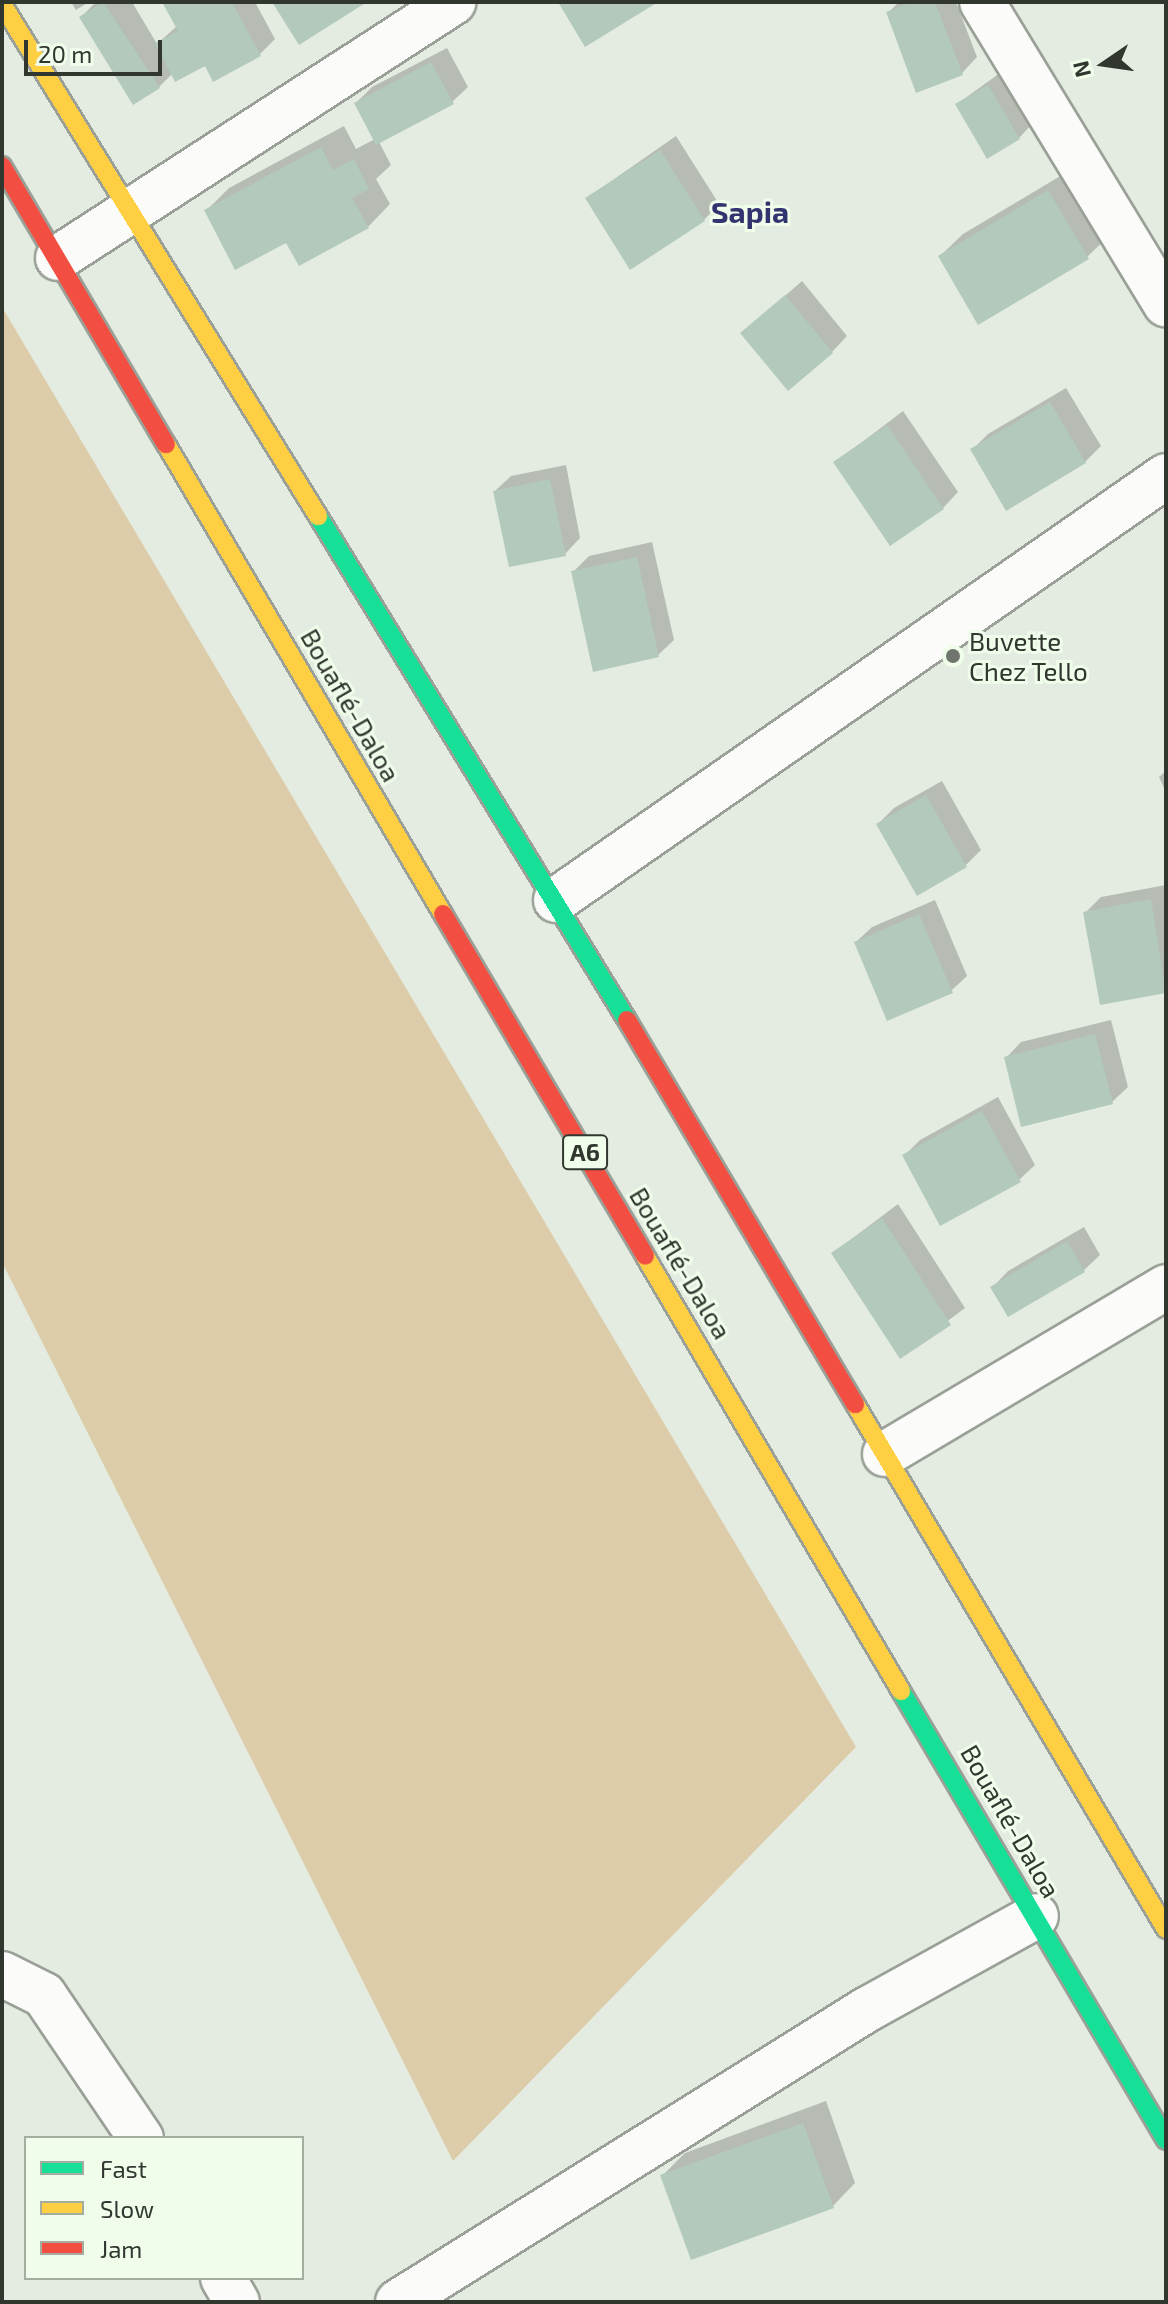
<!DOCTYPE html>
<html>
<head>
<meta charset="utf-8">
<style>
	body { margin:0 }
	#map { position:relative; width:1168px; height:2304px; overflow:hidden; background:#e4ece1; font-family:"Exo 2",sans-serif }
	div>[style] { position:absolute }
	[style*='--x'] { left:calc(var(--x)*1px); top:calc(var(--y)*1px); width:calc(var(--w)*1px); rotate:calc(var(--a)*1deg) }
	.green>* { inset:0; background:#dccca9 }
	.shadow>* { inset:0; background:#0003 }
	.building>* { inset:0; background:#b2c9bc }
	.roads { filter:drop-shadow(2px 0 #9aa097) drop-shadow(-2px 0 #9aa097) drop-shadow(0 2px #9aa097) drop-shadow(0 -2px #9aa097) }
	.street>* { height:44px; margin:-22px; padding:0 22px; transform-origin:22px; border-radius:22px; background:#fbfcfa }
	.fast>* { height:18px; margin:-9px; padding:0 9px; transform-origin:9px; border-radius:9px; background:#16e098 }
	.slow>* { height:18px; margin:-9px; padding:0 9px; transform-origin:9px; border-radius:9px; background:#ffcf43 }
	.jam>* { height:18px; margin:-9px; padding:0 9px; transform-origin:9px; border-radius:9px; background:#f24e42 }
	.dots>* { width:22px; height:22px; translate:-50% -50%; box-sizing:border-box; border:4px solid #f0fdea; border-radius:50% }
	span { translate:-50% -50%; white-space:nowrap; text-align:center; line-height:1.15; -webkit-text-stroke:6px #f0fdea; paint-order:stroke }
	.shield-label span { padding:2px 6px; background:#f0fdea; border:2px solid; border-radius:6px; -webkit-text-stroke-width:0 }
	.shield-label { font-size:24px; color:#31362f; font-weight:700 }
	.poi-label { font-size:26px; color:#31362f }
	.left { translate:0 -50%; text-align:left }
	.street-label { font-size:26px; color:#31362f }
	.quarter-label { font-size:30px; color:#32346f; font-weight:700 }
	.frame { position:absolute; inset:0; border:4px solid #31362f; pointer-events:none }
	.legend { position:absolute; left:24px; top:2136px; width:280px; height:144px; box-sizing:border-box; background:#f0fdea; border:2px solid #a4ad9f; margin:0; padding:10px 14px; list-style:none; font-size:24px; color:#31362f }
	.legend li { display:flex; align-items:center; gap:16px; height:40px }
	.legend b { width:40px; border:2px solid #a4ad9f }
	.north { position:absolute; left:1064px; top:24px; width:80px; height:80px; -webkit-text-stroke:6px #f0fdea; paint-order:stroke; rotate:257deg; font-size:22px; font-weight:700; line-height:32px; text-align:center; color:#31362f }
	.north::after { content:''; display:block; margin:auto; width:28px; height:36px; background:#31362f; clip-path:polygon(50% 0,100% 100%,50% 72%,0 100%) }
	.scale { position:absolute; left:24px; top:40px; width:138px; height:36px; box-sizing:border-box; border:4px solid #31362f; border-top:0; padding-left:10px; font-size:24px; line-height:28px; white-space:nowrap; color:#31362f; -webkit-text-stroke:6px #f0fdea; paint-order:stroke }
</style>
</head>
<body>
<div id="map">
	<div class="green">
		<i style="clip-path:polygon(2px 307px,856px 1747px,453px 2161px,2px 1262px)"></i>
	</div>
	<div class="shadow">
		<i style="clip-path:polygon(71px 2px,89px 2px,76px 10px)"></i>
		<i style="clip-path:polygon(96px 2px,132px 2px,157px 44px,177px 26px,164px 2px,255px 2px,275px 39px,259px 55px,173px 73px,159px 87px,81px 17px)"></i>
		<i style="clip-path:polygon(899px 2px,956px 2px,977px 57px,962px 73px,888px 13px)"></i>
		<i style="clip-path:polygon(447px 48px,468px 87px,452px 102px,379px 142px,391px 165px,376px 179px,390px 204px,368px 227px,287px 240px,206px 211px,229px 188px,344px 126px,356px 149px,375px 139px,356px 103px,372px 87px)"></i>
		<i style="clip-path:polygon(1004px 70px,1034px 122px,1019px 138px,957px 104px)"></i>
		<i style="clip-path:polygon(676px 136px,719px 204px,704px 220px,587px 198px)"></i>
		<i style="clip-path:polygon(1072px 169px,1110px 235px,1087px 257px,940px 256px,963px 234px)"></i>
		<i style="clip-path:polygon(802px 281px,847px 336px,832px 352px,742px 333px)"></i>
		<i style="clip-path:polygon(1066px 388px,1101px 446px,1085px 462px,972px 450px,988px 434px)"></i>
		<i style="clip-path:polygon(903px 411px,958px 492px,943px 508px,836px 462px)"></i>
		<i style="clip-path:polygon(566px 465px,580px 538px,565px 554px,495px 491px,511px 476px)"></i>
		<i style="clip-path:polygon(652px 542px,674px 640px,658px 655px,573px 572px,589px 556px)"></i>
		<i style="clip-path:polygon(1166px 771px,1166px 792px,1159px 777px)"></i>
		<i style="clip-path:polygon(942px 781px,981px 850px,966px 865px,878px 824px,894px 808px)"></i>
		<i style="clip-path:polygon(1166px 885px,1166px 991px,1102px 1003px,1085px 913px,1101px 897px)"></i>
		<i style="clip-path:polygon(935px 900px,967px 976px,951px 991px,856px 942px,872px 927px)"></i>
		<i style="clip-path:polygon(1111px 1020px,1128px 1087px,1112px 1102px,1006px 1058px,1021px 1042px)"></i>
		<i style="clip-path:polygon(998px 1097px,1035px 1165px,1019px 1180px,904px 1156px,920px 1140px)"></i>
		<i style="clip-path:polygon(898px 1204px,965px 1308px,901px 1356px,833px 1253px)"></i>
		<i style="clip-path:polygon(1084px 1227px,1100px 1255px,1084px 1270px,1008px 1315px,993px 1287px,1008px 1271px)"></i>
		<i style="clip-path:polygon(826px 2101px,855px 2183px,833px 2206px,662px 2176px,685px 2153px)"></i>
	</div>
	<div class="building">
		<i style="clip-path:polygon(103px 2px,160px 88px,133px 105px,79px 17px)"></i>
		<i style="clip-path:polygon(162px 2px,232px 2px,261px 56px,213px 82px,205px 66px,175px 82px,155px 43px,178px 31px)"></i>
		<i style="clip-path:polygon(272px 2px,367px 2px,299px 45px)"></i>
		<i style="clip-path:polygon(558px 2px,658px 2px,585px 47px)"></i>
		<i style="clip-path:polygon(912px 2px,935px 2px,963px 75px,916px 93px,886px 12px)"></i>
		<i style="clip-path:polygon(431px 62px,454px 104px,376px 145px,354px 103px)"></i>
		<i style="clip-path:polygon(988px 85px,1020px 139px,987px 159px,955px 104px)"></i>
		<i style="clip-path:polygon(321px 147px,333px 170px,354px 159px,369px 189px,352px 198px,369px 228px,299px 266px,286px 243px,235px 270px,204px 210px)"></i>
		<i style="clip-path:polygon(660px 150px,705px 221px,630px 270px,585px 198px)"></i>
		<i style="clip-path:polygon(1048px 190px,1089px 259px,978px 325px,938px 256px)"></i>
		<i style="clip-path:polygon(785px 295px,833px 353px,788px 391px,740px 333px)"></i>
		<i style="clip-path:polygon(1050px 402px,1086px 463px,1006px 511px,970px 449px)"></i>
		<i style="clip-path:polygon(887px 425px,944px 509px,890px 546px,833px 462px)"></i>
		<i style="clip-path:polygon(550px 479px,566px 556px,509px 567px,493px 491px)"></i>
		<i style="clip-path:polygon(637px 557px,659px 657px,593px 672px,571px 571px)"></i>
		<i style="clip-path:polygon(926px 795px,967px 867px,917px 896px,876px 824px)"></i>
		<i style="clip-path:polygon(1151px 899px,1166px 993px,1100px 1005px,1083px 912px)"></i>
		<i style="clip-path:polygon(919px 914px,953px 993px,887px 1021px,854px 942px)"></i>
		<i style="clip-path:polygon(1095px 1034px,1113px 1104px,1021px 1127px,1004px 1057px)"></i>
		<i style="clip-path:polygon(982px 1111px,1021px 1182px,940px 1226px,902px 1155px)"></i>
		<i style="clip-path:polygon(882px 1218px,951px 1325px,900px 1359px,831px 1253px)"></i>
		<i style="clip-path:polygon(1067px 1241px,1085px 1272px,1008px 1317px,990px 1287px)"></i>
		<i style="clip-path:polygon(803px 2123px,834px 2208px,691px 2260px,660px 2175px)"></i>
	</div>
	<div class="roads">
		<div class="street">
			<i style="--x:982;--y:2;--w:354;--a:58.7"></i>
			<i style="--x:58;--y:258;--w:471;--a:-32.9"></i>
			<i style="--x:556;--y:900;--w:743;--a:-34.8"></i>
			<i style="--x:885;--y:1454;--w:327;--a:-30.7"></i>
			<i style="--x:2;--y:1974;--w:47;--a:26.6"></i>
			<i style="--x:44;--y:1995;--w:173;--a:55.9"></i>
			<i style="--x:223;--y:2278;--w:28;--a:60"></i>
			<i style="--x:398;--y:2302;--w:552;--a:-31.96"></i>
			<i style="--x:866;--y:2010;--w:194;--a:-28.9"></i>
		</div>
		<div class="fast">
			<i style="--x:318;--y:516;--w:591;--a:58.49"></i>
			<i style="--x:901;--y:1691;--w:521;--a:59.45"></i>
		</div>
		<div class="slow">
			<i style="--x:2;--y:4;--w:602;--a:58.32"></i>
			<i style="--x:166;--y:444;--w:546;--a:59.49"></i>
			<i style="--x:645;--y:1256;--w:505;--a:59.52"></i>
			<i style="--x:855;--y:1404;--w:610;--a:59.36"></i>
		</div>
		<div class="jam">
			<i style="--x:2;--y:166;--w:323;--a:59.5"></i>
			<i style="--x:443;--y:914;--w:397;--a:59.4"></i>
			<i style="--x:627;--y:1020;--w:447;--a:59.3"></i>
		</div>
	</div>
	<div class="dots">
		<i style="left:953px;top:656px;background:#70766d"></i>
	</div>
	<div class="shield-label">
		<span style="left:585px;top:1152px">A6</span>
	</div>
	<div class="poi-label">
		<span class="left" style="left:969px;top:656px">Buvette<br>Chez Tello</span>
	</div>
	<div class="street-label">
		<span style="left:351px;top:705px;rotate:60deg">Bouaflé-Daloa</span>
		<span style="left:681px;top:1263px;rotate:59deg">Bouaflé-Daloa</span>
		<span style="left:1011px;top:1821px;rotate:60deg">Bouaflé-Daloa</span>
	</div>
	<div class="quarter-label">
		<span style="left:750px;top:211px">Sapia</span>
	</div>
	<div class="frame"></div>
	<ul class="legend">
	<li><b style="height:10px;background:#16e098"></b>Fast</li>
	<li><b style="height:10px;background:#ffcf43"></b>Slow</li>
	<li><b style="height:10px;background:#f24e42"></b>Jam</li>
	</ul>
	<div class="north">N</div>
	<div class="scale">20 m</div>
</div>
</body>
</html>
